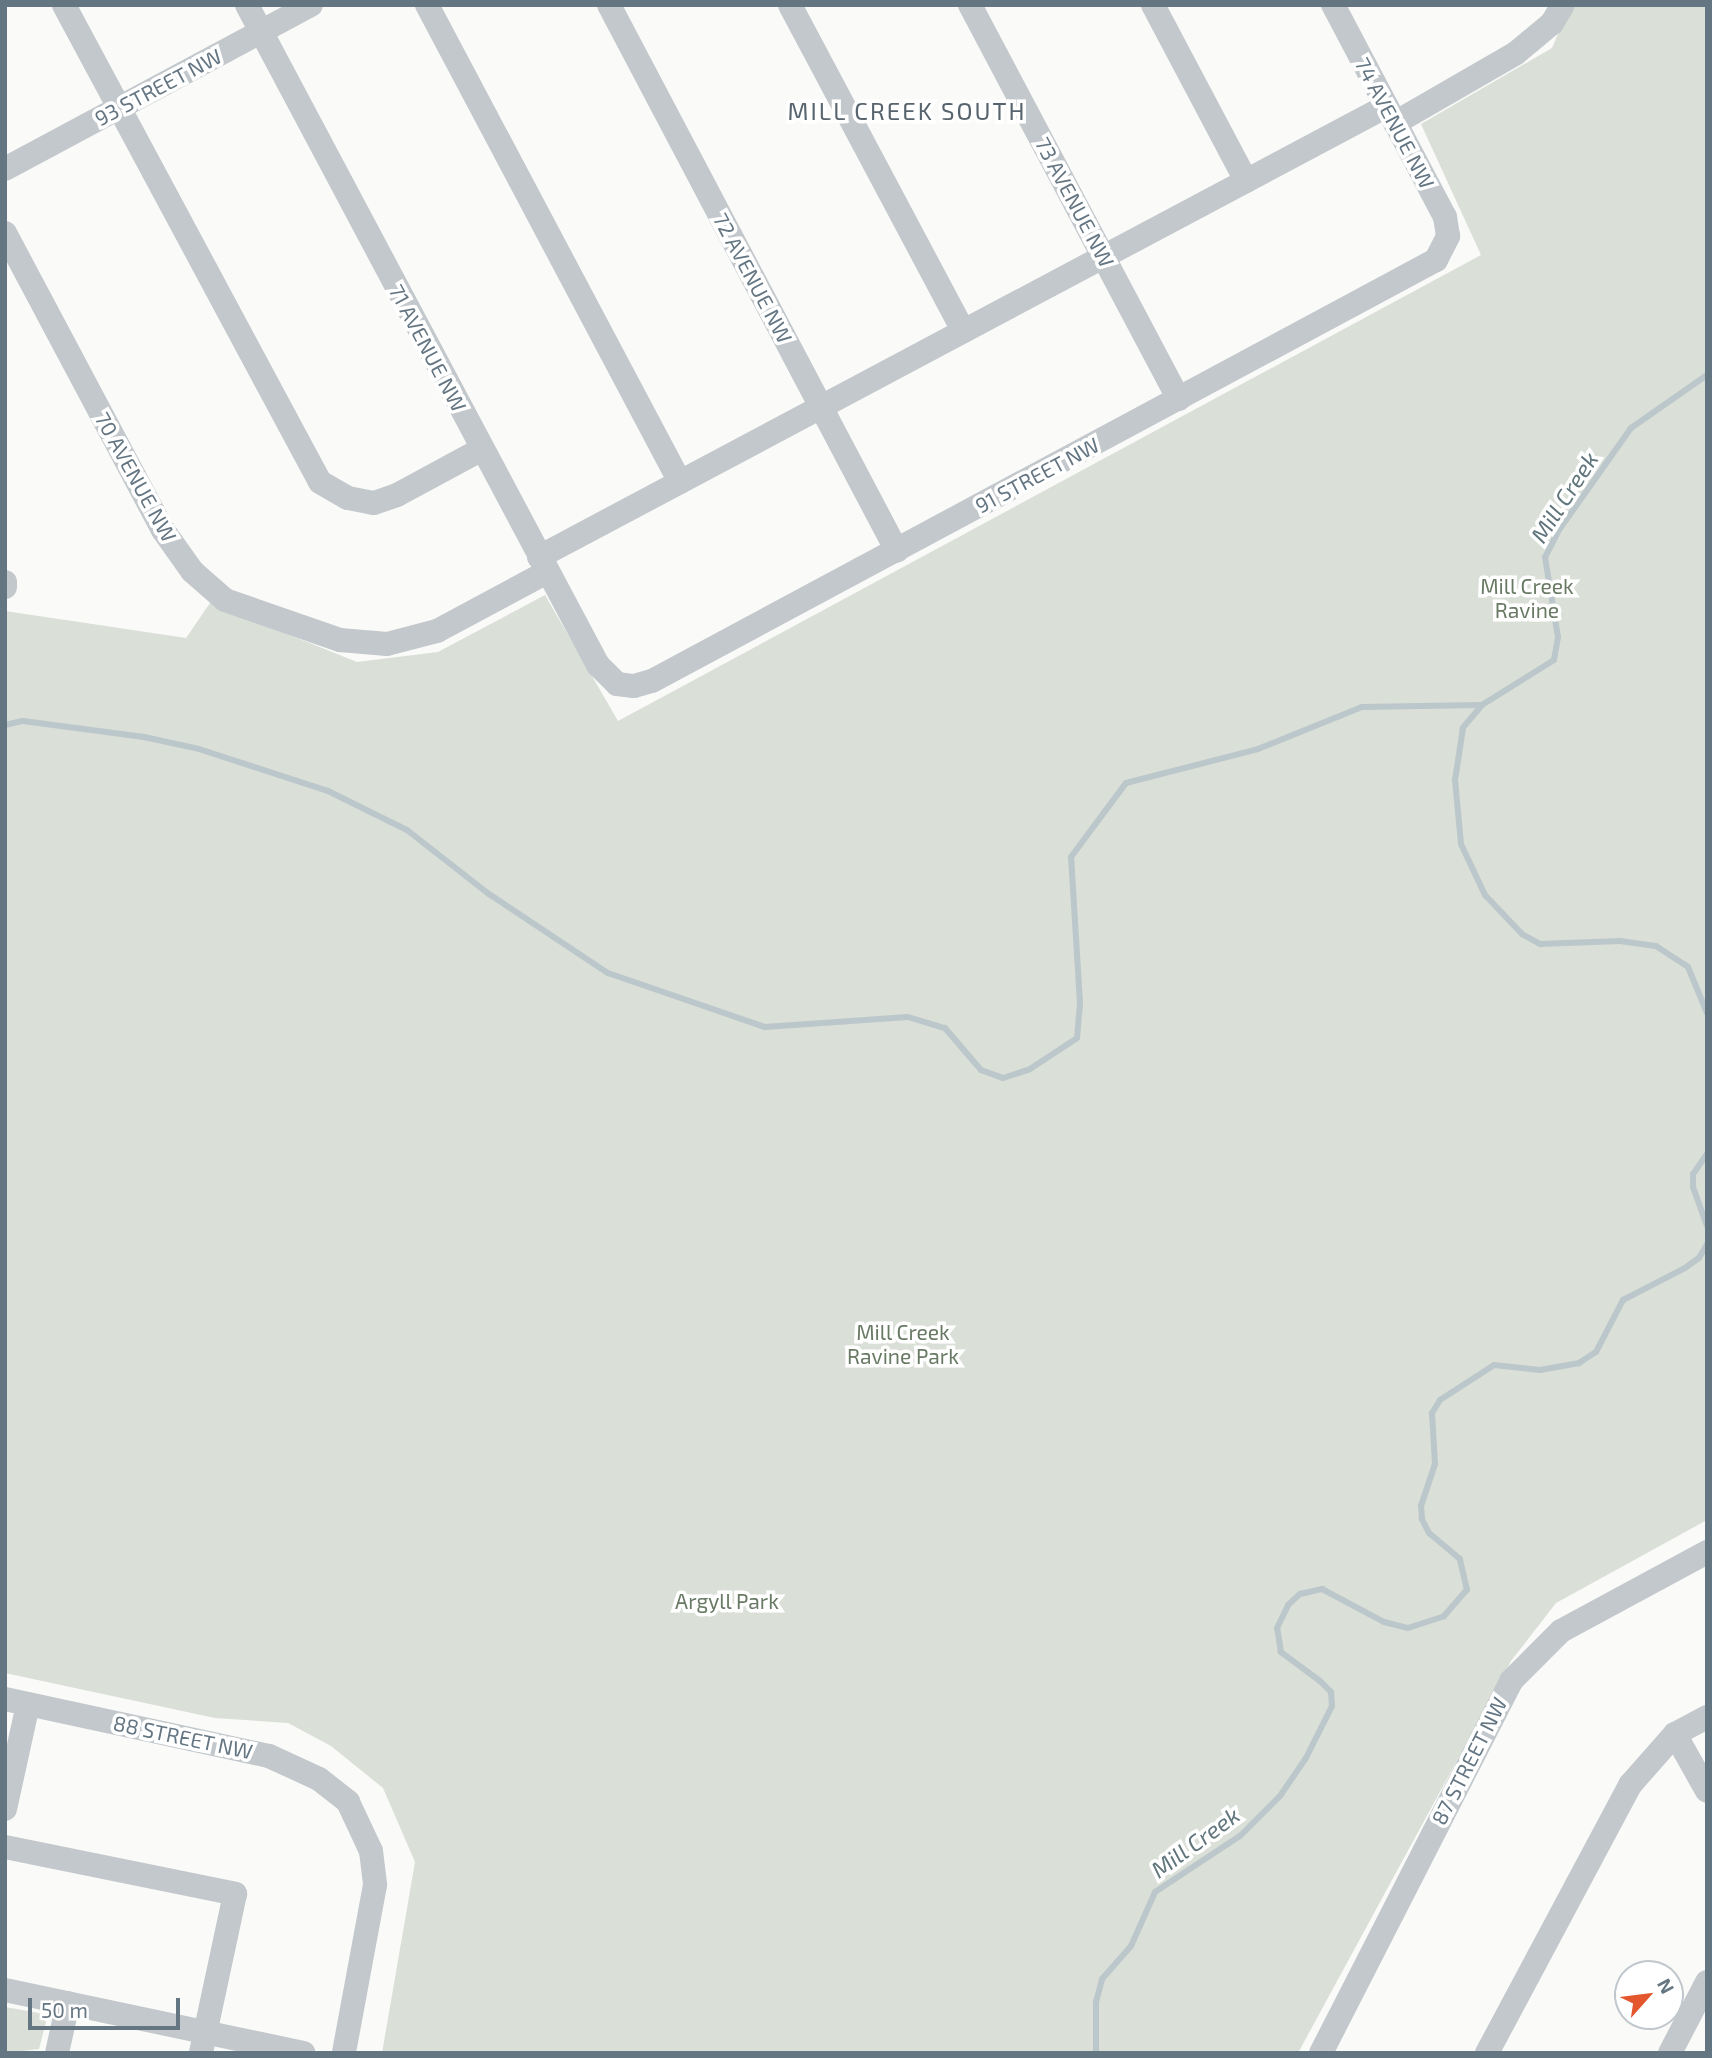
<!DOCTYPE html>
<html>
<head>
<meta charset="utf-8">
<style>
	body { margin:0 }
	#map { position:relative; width:1712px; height:2058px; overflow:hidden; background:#fafaf8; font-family:"Exo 2",sans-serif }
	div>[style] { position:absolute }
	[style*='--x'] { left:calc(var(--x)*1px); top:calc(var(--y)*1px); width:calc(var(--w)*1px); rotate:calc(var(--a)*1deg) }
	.green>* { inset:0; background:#dadfd7 }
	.stream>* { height:6px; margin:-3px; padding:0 3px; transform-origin:3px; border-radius:3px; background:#bbc7cb }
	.minor>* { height:24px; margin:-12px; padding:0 12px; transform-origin:12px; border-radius:12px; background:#c3c8cc }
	span { translate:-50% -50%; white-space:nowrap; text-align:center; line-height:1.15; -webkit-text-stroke:7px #fff; paint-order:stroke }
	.street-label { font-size:21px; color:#657683 }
	.park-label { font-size:21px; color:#687a64 }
	.water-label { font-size:23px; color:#60757c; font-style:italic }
	.quarter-label { font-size:24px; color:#57646e; letter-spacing:2px }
	.frame { position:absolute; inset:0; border:7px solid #657683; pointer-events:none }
	.north { position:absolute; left:1614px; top:1960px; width:70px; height:70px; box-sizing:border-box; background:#fff; border:2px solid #c1c8cd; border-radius:50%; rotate:62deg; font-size:19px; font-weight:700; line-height:28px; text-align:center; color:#657683 }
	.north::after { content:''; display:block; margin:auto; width:24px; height:32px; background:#e4572e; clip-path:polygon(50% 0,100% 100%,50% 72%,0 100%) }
	.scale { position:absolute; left:28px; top:1998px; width:152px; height:32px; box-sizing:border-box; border:4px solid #657683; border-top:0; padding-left:9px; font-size:21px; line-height:24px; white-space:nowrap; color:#657683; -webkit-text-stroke:5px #fff; paint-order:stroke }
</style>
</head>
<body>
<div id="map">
	<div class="green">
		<i style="clip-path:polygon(1570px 5px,1707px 5px,1707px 1520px,1556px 1603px,1511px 1661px,1298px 2053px,382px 2053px,415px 1862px,383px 1788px,331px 1746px,288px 1723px,215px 1718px,5px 1673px,5px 611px,186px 638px,210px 603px,357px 662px,438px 652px,545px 595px,618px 721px,1481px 255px,1421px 124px,1552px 48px)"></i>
		<i style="clip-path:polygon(5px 2007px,39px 2013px,46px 2022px,39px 2049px,5px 2053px)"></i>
	</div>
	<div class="stream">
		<i style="--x:1707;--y:375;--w:93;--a:145.1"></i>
		<i style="--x:1631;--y:428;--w:125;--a:125.2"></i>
		<i style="--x:1559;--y:530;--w:30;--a:117"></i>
		<i style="--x:1545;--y:557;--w:81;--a:80.8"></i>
		<i style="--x:1558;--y:637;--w:23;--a:100"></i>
		<i style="--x:1554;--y:660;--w:85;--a:148"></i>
		<i style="--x:1482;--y:705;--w:30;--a:130"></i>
		<i style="--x:1463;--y:728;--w:53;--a:98.7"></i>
		<i style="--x:1455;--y:780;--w:64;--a:84.6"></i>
		<i style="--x:1461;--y:844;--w:56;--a:64.8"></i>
		<i style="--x:1485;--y:895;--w:54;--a:46.5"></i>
		<i style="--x:1522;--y:934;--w:21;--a:29"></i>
		<i style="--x:1540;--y:944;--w:80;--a:-2.1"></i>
		<i style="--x:1620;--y:941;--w:36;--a:8"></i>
		<i style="--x:1656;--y:946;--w:38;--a:33"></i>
		<i style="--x:1688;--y:967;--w:50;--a:67.6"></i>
		<i style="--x:5;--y:725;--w:18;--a:-13"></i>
		<i style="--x:23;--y:721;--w:122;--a:7.5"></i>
		<i style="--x:144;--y:737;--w:56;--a:12.3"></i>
		<i style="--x:199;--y:749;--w:136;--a:18"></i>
		<i style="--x:328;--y:791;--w:88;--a:26.3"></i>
		<i style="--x:407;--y:830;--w:104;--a:38"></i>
		<i style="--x:489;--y:894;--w:143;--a:33.6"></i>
		<i style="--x:608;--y:973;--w:166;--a:19"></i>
		<i style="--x:765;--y:1027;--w:143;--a:-4"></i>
		<i style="--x:908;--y:1017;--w:39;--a:17"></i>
		<i style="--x:945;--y:1028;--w:55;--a:49.4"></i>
		<i style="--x:981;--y:1070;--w:23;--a:20"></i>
		<i style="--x:1003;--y:1078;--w:28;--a:-18"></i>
		<i style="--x:1030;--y:1069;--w:56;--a:-33.4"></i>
		<i style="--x:1077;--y:1038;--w:35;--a:-85"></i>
		<i style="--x:1080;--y:1003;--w:146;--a:-93.5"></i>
		<i style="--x:1071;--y:857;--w:92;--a:-53.4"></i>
		<i style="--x:1126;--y:783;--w:136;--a:-14.4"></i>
		<i style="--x:1258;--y:749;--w:112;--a:-22"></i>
		<i style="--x:1362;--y:707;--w:120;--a:-1"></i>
		<i style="--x:1707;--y:1154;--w:24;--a:125"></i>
		<i style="--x:1693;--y:1174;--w:13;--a:90"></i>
		<i style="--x:1693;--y:1187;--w:41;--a:70.3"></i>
		<i style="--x:1096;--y:2053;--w:51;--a:-90"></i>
		<i style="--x:1096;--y:2002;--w:24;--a:-75"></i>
		<i style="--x:1102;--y:1979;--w:44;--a:-48.7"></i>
		<i style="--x:1131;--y:1946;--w:59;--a:-66"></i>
		<i style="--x:1155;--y:1892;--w:102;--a:-33.4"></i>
		<i style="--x:1240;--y:1836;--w:57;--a:-45"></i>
		<i style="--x:1280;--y:1796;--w:46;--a:-55.6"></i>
		<i style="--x:1306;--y:1758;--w:58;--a:-63.4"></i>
		<i style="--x:1332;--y:1706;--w:14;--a:-94"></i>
		<i style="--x:1331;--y:1692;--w:16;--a:-135"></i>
		<i style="--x:1320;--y:1681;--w:49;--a:-143.4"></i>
		<i style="--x:1281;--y:1652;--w:24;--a:-99"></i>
		<i style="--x:1277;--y:1628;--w:25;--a:-64"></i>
		<i style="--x:1288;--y:1605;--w:16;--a:-43"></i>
		<i style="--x:1300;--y:1594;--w:23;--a:-13"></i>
		<i style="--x:1322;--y:1589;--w:70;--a:28"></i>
		<i style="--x:1384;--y:1622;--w:25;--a:14"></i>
		<i style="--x:1408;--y:1628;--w:38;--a:-18"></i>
		<i style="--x:1444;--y:1616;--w:35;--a:-49"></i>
		<i style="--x:1467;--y:1590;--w:32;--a:-103"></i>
		<i style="--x:1460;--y:1559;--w:40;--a:-140"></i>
		<i style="--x:1429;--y:1533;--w:16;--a:-117"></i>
		<i style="--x:1422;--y:1519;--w:13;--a:-94"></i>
		<i style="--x:1421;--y:1506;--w:44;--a:-71.6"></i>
		<i style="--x:1435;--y:1464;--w:51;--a:-93.4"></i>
		<i style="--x:1432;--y:1413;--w:15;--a:-58"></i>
		<i style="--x:1440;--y:1400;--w:64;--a:-32.9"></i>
		<i style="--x:1494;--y:1365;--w:46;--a:6.2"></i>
		<i style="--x:1540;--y:1370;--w:40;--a:-10"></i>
		<i style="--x:1579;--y:1363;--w:20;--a:-33"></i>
		<i style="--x:1596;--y:1352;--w:59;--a:-62.6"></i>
		<i style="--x:1623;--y:1300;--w:70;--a:-27.3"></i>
		<i style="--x:1685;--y:1268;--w:17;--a:-36"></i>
		<i style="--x:1699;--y:1258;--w:16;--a:-60"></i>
	</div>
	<div class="minor">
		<i style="--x:64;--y:5;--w:541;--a:61.78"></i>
		<i style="--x:320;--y:482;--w:32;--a:30"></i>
		<i style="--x:348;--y:498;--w:26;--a:11"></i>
		<i style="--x:374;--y:503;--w:24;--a:-19"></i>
		<i style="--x:397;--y:495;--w:97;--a:-28.4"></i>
		<i style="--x:247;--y:5;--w:748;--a:62"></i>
		<i style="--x:598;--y:665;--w:27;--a:45"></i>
		<i style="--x:617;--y:684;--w:17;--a:7"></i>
		<i style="--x:634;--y:686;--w:19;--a:-16"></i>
		<i style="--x:652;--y:681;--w:890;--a:-28.24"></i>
		<i style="--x:1436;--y:260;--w:27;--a:-63"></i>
		<i style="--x:1448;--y:236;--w:19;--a:-99"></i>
		<i style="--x:1445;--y:217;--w:240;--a:-117.8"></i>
		<i style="--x:427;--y:5;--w:540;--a:62.06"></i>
		<i style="--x:609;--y:5;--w:617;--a:62.19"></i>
		<i style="--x:790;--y:5;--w:369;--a:62"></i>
		<i style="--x:970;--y:5;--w:446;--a:62.1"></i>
		<i style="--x:1153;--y:5;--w:199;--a:62.1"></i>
		<i style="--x:1395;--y:123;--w:140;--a:-30"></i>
		<i style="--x:1516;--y:53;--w:47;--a:-39.8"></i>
		<i style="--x:1552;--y:23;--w:21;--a:-59"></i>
		<i style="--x:5;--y:169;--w:347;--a:-28.2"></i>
		<i style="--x:5;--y:233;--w:336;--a:62"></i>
		<i style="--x:163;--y:530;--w:50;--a:54.7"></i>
		<i style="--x:192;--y:571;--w:44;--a:41.3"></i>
		<i style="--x:225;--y:600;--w:122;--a:19.2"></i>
		<i style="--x:340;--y:640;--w:47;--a:4.9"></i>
		<i style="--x:387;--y:644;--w:52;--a:-14.6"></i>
		<i style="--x:437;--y:631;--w:125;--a:-28.2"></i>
		<i style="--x:539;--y:557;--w:960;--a:-28.01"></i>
		<i style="--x:5;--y:582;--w:5;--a:90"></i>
		<i style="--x:5;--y:1699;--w:270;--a:12.2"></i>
		<i style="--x:269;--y:1756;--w:55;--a:24.7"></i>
		<i style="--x:319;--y:1779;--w:37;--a:38"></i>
		<i style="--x:348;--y:1802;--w:54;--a:64.9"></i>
		<i style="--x:371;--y:1851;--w:34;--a:83"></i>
		<i style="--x:375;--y:1885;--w:171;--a:100.5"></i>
		<i style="--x:1675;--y:1734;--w:65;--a:60.7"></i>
		<i style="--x:5;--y:1809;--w:107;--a:-77.6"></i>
		<i style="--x:5;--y:1847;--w:235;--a:11.5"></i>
		<i style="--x:235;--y:1894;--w:163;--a:102.1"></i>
		<i style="--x:5;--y:1990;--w:305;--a:11.9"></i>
		<i style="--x:57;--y:2053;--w:51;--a:-77.6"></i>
		<i style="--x:1321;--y:2053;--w:418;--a:-62.9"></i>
		<i style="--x:1511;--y:1681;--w:71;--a:-45"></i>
		<i style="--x:1561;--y:1631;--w:166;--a:-28.4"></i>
		<i style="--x:1487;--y:2053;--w:304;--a:-61.9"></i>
		<i style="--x:1630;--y:1785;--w:68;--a:-48.6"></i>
		<i style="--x:1675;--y:1734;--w:36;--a:-28"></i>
		<i style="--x:1670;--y:2053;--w:80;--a:-62.5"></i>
	</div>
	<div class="street-label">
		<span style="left:158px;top:87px;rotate:-28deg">93 STREET NW</span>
		<span style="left:1395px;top:123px;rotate:62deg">74 AVENUE NW</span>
		<span style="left:1075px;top:202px;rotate:62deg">73 AVENUE NW</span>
		<span style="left:753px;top:278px;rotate:62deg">72 AVENUE NW</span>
		<span style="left:428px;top:348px;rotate:62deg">71 AVENUE NW</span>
		<span style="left:1037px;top:475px;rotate:-28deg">91 STREET NW</span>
		<span style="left:136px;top:477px;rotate:61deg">70 AVENUE NW</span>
		<span style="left:183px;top:1737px;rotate:12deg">88 STREET NW</span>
		<span style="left:1469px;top:1761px;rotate:-63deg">87 STREET NW</span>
	</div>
	<div class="park-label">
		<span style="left:1527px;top:598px">Mill Creek<br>Ravine</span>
		<span style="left:903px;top:1344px">Mill Creek<br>Ravine Park</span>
		<span style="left:727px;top:1601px">Argyll Park</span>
	</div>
	<div class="water-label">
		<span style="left:1564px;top:497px;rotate:-57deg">Mill Creek</span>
		<span style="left:1195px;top:1842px;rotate:-36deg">Mill Creek</span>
	</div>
	<div class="quarter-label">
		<span style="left:907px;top:111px">MILL CREEK SOUTH</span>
	</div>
	<div class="frame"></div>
	<div class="north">N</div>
	<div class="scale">50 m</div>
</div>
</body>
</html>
